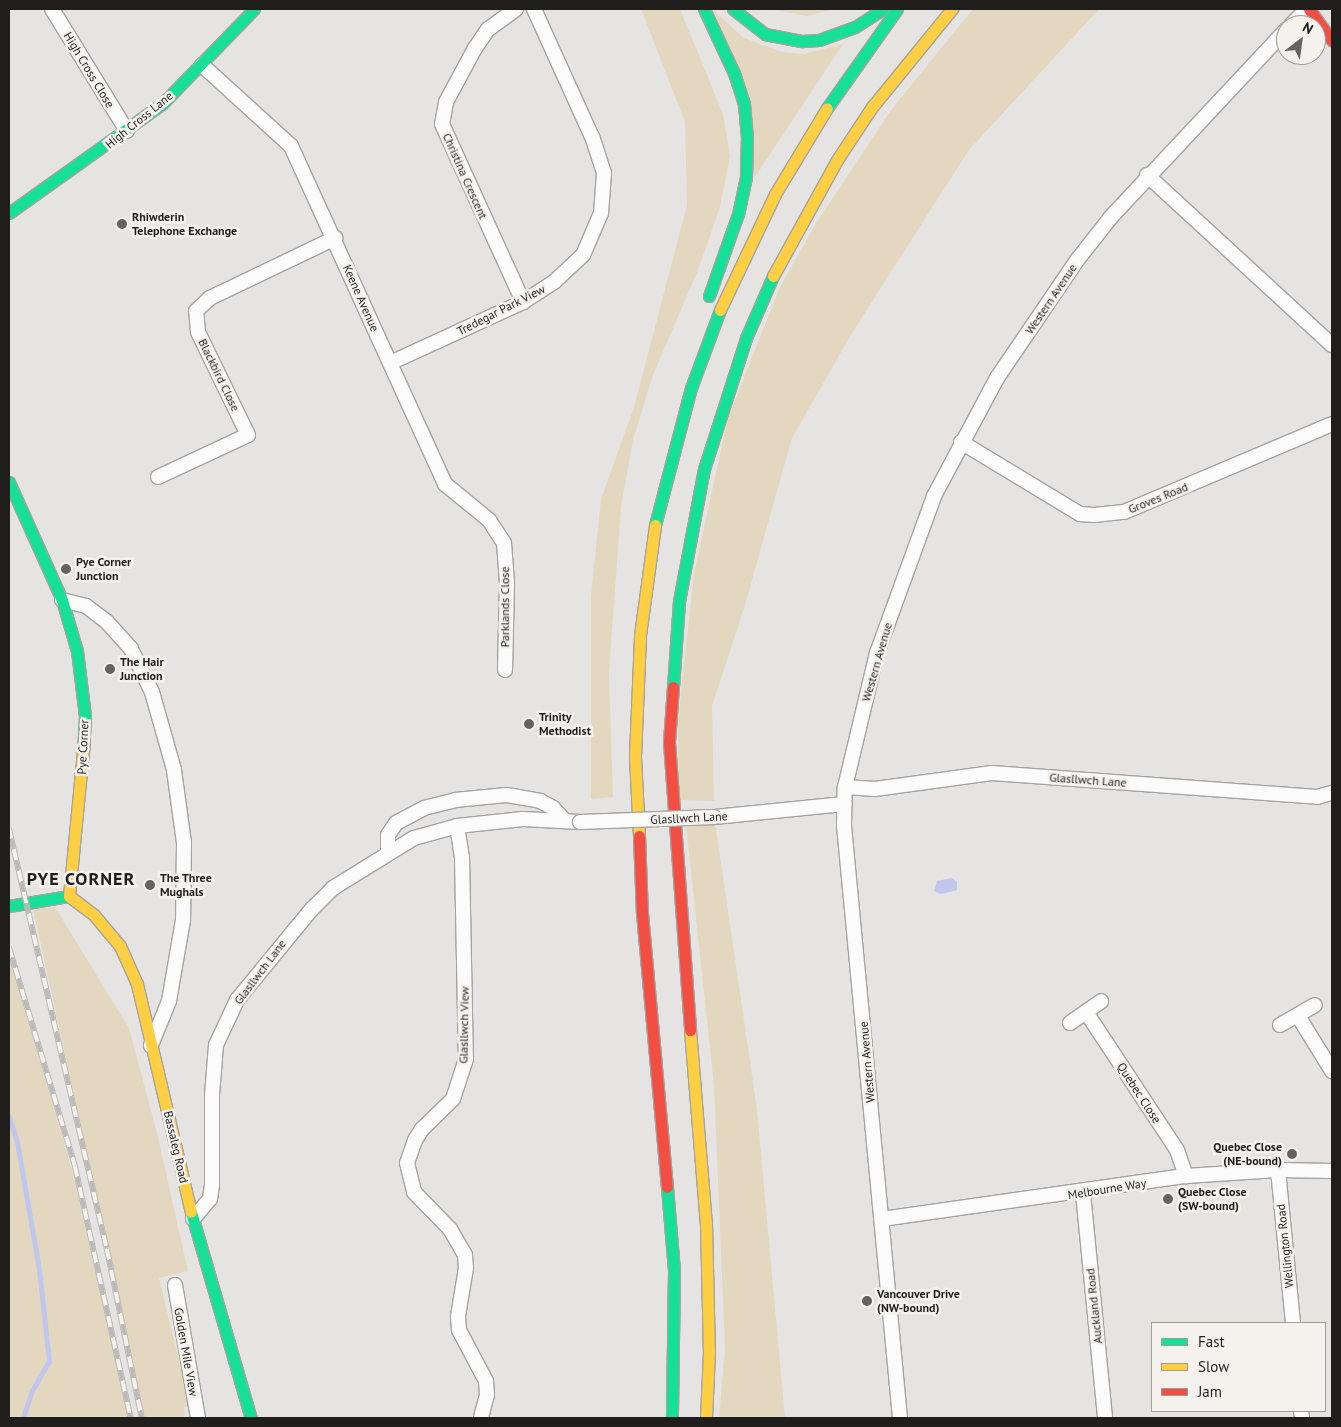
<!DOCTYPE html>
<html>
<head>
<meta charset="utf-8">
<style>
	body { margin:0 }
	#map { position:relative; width:1341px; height:1427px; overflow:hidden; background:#e6e4e2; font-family:"PT Sans",sans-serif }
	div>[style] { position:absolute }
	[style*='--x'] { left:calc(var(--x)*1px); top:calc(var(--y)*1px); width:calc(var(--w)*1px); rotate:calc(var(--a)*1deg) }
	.green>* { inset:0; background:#e4d7c0 }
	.water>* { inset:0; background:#c1c6ec }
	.stream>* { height:5px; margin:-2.5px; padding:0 2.5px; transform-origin:2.5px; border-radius:2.5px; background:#c1c6ec }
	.roads { filter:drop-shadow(1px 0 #a4a3a1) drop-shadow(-1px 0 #a4a3a1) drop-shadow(0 1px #a4a3a1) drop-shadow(0 -1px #a4a3a1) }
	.street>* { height:14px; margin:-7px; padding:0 7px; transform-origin:7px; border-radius:7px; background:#fbfbfb }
	.fast>* { height:11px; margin:-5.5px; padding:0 5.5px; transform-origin:5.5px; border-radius:5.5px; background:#16e098 }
	.slow>* { height:11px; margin:-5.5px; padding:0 5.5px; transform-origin:5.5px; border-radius:5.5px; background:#ffcf43 }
	.jam>* { height:11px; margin:-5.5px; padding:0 5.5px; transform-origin:5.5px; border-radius:5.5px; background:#f24e42 }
	.rail>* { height:5.5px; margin-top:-2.75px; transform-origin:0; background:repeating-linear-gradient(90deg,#f5f2ee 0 11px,#bbbab9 0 22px); box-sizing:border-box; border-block:1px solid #bbbab9 }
	.bridges { filter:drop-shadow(1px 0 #a4a3a1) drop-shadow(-1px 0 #a4a3a1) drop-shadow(0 1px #a4a3a1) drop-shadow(0 -1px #a4a3a1) }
	.street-bridge>* { height:14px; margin:-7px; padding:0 7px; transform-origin:7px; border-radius:7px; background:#fbfbfb }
	.dots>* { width:14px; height:14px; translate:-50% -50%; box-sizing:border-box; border:2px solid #f5f2ee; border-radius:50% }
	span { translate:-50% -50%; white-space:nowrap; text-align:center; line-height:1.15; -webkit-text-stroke:5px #f5f2ee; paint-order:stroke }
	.street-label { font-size:12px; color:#1f1e1d }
	.poi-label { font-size:12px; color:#1f1e1d; font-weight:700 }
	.left { translate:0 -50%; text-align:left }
	.right { translate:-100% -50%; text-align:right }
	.district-label { font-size:18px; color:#1f1e1d; font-weight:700; letter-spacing:1px }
	.frame { position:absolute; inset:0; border:10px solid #1f1e1d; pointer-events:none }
	.legend { position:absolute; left:1151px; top:1322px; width:175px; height:90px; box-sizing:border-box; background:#f5f2ee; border:1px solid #9f9d9a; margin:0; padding:6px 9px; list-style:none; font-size:15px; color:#1f1e1d }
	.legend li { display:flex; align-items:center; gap:10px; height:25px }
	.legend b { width:25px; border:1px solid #9f9d9a }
	.north { position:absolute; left:1276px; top:15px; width:50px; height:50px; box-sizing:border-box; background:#f5f2ee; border:1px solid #9f9d9a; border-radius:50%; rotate:30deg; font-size:14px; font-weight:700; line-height:20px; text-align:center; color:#1f1e1d }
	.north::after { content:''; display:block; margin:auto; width:18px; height:22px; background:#656362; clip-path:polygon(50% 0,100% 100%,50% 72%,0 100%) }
</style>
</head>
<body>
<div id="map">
	<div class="green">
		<i style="clip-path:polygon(641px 9px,680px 9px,723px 114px,730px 156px,720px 207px,698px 270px,653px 375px,633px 440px,621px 507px,609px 673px,613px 797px,591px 799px,591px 596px,601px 499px,634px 407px,687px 205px,685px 122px)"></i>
		<i style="clip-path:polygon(712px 9px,744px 38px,783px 52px,803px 54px,843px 44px,755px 177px)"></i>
		<i style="clip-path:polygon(768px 9px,834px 9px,807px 16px)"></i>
		<i style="clip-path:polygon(973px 9px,1099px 9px,969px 150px,852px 333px,792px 438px,745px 605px,712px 706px,714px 801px,679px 800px,678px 720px,694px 573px,728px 418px,780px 287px,815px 225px,891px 110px)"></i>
		<i style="clip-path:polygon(715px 822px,757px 1109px,785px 1418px,719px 1418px,725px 1348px,714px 1086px,686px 825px)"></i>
		<i style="clip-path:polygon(55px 907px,129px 1028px,158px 1137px,188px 1271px,159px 1278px,190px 1406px,184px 1407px,186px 1418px,145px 1418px,33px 909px)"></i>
		<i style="clip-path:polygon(9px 956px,71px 1166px,129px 1418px,9px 1418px)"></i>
	</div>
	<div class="water">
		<i style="clip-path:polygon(952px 878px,957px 882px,957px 890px,941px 894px,934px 891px,937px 881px)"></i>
	</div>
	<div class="stream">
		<i style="--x:9;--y:1116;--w:27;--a:73"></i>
		<i style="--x:17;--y:1142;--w:129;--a:80.2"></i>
		<i style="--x:39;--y:1269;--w:93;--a:83.8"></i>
		<i style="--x:49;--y:1361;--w:34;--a:120"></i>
		<i style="--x:32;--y:1390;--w:29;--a:108"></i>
	</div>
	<div class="roads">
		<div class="street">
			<i style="--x:52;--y:9;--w:143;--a:58.4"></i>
			<i style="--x:516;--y:9;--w:34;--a:144"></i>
			<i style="--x:488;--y:29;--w:23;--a:124"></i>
			<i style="--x:475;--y:48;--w:61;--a:118.2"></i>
			<i style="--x:446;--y:102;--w:22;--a:100"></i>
			<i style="--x:442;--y:124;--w:196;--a:65.5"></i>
			<i style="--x:1291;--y:25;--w:23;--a:-45"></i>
			<i style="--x:202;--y:65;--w:120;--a:42.3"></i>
			<i style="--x:291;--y:146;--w:371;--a:65.5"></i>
			<i style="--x:445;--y:484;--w:57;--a:39.3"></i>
			<i style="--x:489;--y:520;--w:27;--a:57"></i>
			<i style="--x:504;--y:543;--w:40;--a:85.7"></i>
			<i style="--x:507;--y:583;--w:87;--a:91.3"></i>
			<i style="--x:1147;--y:175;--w:251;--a:42.6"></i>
			<i style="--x:390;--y:363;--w:146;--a:-24.6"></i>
			<i style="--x:523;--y:302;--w:38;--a:-33"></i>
			<i style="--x:555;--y:281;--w:38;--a:-43"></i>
			<i style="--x:583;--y:255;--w:46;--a:-66.8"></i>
			<i style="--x:601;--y:213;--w:40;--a:-85.7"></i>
			<i style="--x:604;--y:173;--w:38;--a:-108"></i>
			<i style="--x:592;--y:137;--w:141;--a:-114.4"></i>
			<i style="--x:961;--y:442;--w:139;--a:31.2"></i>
			<i style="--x:1080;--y:514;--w:14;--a:4"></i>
			<i style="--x:1094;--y:515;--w:30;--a:-6"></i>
			<i style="--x:1124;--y:512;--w:226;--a:-22.9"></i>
			<i style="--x:158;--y:477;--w:99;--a:-25"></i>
			<i style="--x:248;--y:435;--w:114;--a:-115.9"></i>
			<i style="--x:198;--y:332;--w:21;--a:-95"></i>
			<i style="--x:196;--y:311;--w:19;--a:-43"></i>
			<i style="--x:210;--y:298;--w:139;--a:-25.6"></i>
			<i style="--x:62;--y:600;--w:25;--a:14"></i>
			<i style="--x:86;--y:606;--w:26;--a:37"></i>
			<i style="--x:107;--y:622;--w:36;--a:48"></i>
			<i style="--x:131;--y:649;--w:48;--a:64"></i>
			<i style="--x:152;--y:692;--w:81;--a:74.2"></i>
			<i style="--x:174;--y:770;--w:74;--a:82.2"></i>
			<i style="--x:184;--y:843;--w:77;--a:90.7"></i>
			<i style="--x:183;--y:920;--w:82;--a:99.8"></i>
			<i style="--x:169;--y:1001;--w:48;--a:112.2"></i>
			<i style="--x:845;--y:787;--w:30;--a:4"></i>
			<i style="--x:875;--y:789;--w:118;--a:-7.8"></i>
			<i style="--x:992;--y:773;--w:326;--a:4.2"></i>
			<i style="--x:1317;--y:797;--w:16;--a:-15"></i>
			<i style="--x:714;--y:817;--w:131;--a:-5.7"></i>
			<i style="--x:457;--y:826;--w:31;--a:81"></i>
			<i style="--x:462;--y:857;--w:202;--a:88.9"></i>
			<i style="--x:466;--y:1059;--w:42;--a:108"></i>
			<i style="--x:453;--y:1099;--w:43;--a:135.9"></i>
			<i style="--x:422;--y:1129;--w:13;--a:122"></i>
			<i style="--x:415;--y:1140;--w:24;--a:109"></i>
			<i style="--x:407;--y:1163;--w:30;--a:76"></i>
			<i style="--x:414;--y:1192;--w:52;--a:45.8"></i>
			<i style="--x:450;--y:1229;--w:30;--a:60"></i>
			<i style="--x:465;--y:1255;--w:13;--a:86"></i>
			<i style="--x:466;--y:1268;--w:49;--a:99.5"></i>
			<i style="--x:458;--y:1316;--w:14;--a:86"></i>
			<i style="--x:459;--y:1330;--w:58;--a:62.1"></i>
			<i style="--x:486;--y:1381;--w:14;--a:86"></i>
			<i style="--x:487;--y:1395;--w:24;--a:105"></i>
			<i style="--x:388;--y:853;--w:18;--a:-90"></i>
			<i style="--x:388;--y:835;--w:14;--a:-56"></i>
			<i style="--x:396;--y:823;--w:32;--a:-28"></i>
			<i style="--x:424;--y:808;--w:32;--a:-14"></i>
			<i style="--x:455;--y:800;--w:52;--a:-5.5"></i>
			<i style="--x:507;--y:795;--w:34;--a:10"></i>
			<i style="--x:540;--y:801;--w:15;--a:28"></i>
			<i style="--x:553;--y:808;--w:16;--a:47"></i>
			<i style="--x:1086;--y:1012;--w:165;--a:56.6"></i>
			<i style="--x:1177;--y:1150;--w:28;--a:71"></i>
			<i style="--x:1298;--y:1016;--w:65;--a:58.3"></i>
			<i style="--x:1070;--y:1023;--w:38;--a:-35"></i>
			<i style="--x:1280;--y:1025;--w:40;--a:-29.7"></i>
			<i style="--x:1278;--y:1170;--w:154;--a:84.4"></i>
			<i style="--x:1083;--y:1193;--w:226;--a:84.4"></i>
			<i style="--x:193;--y:1219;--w:26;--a:-50"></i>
			<i style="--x:210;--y:1199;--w:15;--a:-82"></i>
			<i style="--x:212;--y:1184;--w:89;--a:-90"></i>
			<i style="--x:212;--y:1095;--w:50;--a:-85.4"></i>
			<i style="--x:216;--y:1045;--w:50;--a:-65"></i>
			<i style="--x:237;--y:1000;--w:117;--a:-50.6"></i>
			<i style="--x:311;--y:910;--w:31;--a:-45"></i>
			<i style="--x:333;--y:888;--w:95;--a:-31.7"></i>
			<i style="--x:414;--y:838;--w:45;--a:-15.6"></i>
			<i style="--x:457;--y:826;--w:66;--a:-6.1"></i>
			<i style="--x:523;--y:819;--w:57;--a:3"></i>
			<i style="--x:882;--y:1219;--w:307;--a:-8.1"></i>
			<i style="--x:1186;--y:1176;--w:92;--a:-3.7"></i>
			<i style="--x:1278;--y:1170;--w:54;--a:1.1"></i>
			<i style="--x:175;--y:1285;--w:135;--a:80.2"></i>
			<i style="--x:1301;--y:1411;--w:7;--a:82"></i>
			<i style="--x:900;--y:1418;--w:595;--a:-95.4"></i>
			<i style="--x:844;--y:826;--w:39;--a:-89"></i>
			<i style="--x:845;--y:787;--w:138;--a:-76.6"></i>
			<i style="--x:877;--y:653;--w:167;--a:-70"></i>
			<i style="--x:934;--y:496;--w:134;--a:-61.9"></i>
			<i style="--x:997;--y:378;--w:144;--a:-55.8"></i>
			<i style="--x:1078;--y:259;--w:53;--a:-51.8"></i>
			<i style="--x:1111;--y:217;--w:256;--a:-46.9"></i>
		</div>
		<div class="fast">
			<i style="--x:704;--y:9;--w:71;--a:64.9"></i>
			<i style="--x:734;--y:73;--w:33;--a:72"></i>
			<i style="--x:744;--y:104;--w:32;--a:85"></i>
			<i style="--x:747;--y:136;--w:41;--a:91.4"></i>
			<i style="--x:746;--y:177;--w:38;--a:102"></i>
			<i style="--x:738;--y:214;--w:87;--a:109.5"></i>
			<i style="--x:733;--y:9;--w:41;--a:38"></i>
			<i style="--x:765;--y:34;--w:38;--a:11"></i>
			<i style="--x:802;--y:41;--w:17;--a:-3"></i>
			<i style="--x:819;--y:40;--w:38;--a:-20"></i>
			<i style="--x:855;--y:27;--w:33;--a:-33"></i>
			<i style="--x:827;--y:108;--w:121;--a:-54.7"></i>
			<i style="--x:9;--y:213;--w:188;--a:-35.5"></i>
			<i style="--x:162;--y:104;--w:132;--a:-45.9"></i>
			<i style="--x:9;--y:482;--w:129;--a:65.8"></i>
			<i style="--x:62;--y:600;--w:53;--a:73.6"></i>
			<i style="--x:77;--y:651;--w:65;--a:83"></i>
			<i style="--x:85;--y:716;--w:35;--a:93"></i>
			<i style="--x:655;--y:525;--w:142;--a:-75.3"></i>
			<i style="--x:691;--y:388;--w:83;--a:-69.6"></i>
			<i style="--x:673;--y:687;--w:86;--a:-86"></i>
			<i style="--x:679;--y:601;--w:134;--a:-79.3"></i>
			<i style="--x:704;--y:469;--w:138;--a:-72.2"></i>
			<i style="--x:746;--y:338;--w:68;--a:-66.5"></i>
			<i style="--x:9;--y:906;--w:61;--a:-9.5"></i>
			<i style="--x:667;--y:1187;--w:83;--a:85.2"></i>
			<i style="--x:674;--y:1270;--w:148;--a:90.8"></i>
			<i style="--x:191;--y:1212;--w:215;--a:73.8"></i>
		</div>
		<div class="slow">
			<i style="--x:773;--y:276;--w:132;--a:-61.1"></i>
			<i style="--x:837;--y:160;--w:64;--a:-56.6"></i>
			<i style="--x:872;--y:107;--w:127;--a:-50.8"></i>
			<i style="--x:720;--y:310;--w:128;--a:-64.6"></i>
			<i style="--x:775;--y:194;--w:100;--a:-58.8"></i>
			<i style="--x:639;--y:836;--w:80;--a:-92.9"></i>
			<i style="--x:635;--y:756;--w:121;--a:-87.6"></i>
			<i style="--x:640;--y:635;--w:111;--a:-82.2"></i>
			<i style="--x:69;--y:896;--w:146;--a:-84.5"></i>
			<i style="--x:69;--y:896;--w:31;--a:37"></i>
			<i style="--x:94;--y:915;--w:40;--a:50"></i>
			<i style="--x:120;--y:946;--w:42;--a:65.9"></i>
			<i style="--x:137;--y:984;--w:234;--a:76.7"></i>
			<i style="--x:690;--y:1030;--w:194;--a:85.3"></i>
			<i style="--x:706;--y:1223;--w:129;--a:88.7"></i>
			<i style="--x:709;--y:1352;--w:66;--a:92.6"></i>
		</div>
		<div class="jam">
			<i style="--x:1309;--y:9;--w:39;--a:54"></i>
			<i style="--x:673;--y:687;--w:55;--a:94.2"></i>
			<i style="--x:669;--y:742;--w:289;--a:85.8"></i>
			<i style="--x:639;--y:836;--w:77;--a:87.8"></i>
			<i style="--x:642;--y:913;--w:275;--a:84.8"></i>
		</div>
	</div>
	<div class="rail">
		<i style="--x:9;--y:828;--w:432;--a:76.9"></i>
		<i style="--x:107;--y:1249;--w:173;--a:78.3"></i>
		<i style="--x:9;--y:947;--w:229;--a:73.2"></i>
		<i style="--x:75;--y:1166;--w:258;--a:77.5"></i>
	</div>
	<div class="bridges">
		<div class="street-bridge">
			<i style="--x:580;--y:822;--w:134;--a:-2.1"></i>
		</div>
	</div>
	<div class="dots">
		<i style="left:122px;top:224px;background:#656362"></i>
		<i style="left:66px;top:569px;background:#656362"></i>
		<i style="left:110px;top:669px;background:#656362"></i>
		<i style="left:529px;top:724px;background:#656362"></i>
		<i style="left:150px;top:885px;background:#656362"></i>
		<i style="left:1292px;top:1154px;background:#656362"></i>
		<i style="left:1168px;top:1199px;background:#656362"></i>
		<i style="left:867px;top:1301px;background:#656362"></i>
	</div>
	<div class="street-label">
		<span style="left:89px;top:70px;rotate:59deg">High Cross Close</span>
		<span style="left:139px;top:120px;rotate:-39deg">High Cross Lane</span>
		<span style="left:465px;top:176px;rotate:66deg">Christina Crescent</span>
		<span style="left:361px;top:298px;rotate:66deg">Keene Avenue</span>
		<span style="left:1051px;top:299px;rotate:-56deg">Western Avenue</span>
		<span style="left:501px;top:310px;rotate:-27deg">Tredegar Park View</span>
		<span style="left:219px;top:375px;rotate:64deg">Blackbird Close</span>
		<span style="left:1158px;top:498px;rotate:-22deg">Groves Road</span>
		<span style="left:505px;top:607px;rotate:-90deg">Parklands Close</span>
		<span style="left:877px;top:662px;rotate:-74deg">Western Avenue</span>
		<span style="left:83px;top:747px;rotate:-87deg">Pye Corner</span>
		<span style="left:1088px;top:780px;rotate:4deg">Glasllwch Lane</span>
		<span style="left:689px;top:818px;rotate:-3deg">Glasllwch Lane</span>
		<span style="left:260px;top:972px;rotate:-53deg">Glasllwch Lane</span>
		<span style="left:464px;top:1025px;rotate:-89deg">Glasllwch View</span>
		<span style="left:867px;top:1062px;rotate:-95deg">Western Avenue</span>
		<span style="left:1139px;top:1093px;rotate:57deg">Quebec Close</span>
		<span style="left:176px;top:1147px;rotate:77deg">Bassaleg Road</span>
		<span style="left:1107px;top:1189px;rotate:-9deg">Melbourne Way</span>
		<span style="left:1285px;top:1246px;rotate:-96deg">Wellington Road</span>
		<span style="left:1094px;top:1306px;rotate:-96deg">Auckland Road</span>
		<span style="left:186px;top:1352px;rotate:80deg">Golden Mile View</span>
	</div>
	<div class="poi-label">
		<span class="left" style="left:132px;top:224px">Rhiwderin<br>Telephone Exchange</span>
		<span class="left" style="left:76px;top:569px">Pye Corner<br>Junction</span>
		<span class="left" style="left:120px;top:669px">The Hair<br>Junction</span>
		<span class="left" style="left:539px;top:724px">Trinity<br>Methodist</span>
		<span class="left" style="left:160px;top:885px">The Three<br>Mughals</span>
		<span class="right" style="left:1282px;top:1154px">Quebec Close<br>(NE-bound)</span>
		<span class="left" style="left:1178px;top:1199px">Quebec Close<br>(SW-bound)</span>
		<span class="left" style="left:877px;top:1301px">Vancouver Drive<br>(NW-bound)</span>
	</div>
	<div class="district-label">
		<span style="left:81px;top:879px">PYE CORNER</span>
	</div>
	<div class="frame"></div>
	<ul class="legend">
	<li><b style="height:6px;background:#16e098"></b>Fast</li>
	<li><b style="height:6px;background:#ffcf43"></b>Slow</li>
	<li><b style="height:6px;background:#f24e42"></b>Jam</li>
	</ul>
	<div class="north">N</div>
</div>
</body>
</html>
